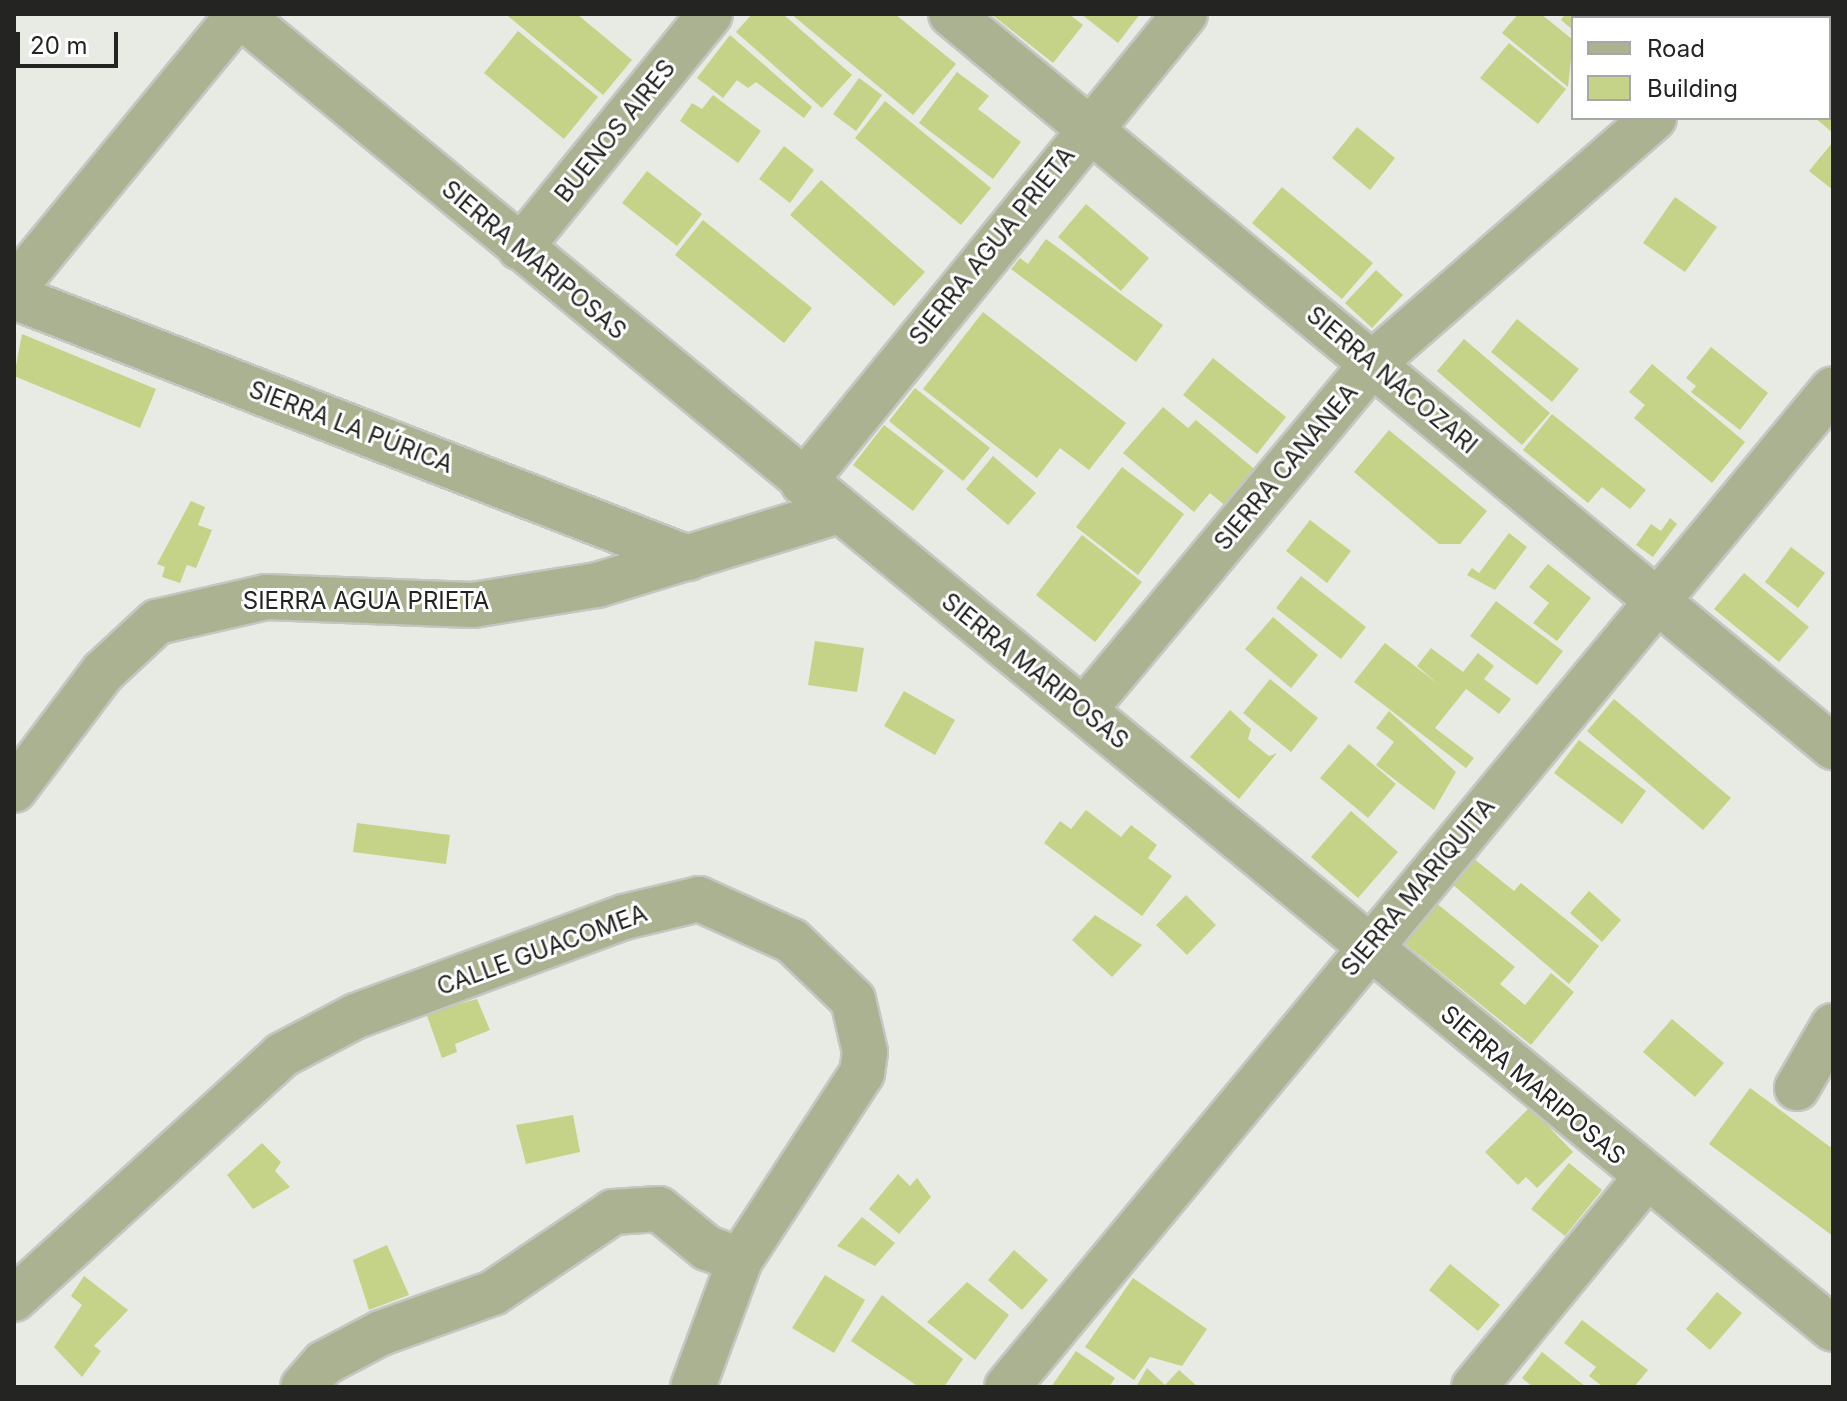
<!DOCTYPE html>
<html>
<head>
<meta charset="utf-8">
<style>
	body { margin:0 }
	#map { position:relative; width:1847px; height:1401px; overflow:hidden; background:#e8eae4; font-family:Inter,sans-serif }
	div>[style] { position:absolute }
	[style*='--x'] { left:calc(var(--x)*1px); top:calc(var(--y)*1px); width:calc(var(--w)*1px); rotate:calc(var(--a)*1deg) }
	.building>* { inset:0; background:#c4d387 }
	.roads { filter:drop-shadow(2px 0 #c5c6c1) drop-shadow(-2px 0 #c5c6c1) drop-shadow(0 2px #c5c6c1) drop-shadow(0 -2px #c5c6c1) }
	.minor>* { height:44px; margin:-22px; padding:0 22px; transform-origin:22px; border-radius:22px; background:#abb292 }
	span { translate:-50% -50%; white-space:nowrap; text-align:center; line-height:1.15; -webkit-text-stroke:6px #fff; paint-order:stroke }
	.street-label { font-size:24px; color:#242423 }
	.frame { position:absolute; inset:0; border:16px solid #242423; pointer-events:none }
	.legend { position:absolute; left:1571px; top:16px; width:260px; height:104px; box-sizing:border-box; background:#fff; border:2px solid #a7a7a7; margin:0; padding:10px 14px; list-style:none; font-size:24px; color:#242423 }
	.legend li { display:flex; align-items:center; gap:16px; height:40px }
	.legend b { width:40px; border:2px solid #a7a7a7 }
	.scale { position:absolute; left:16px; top:32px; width:102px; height:36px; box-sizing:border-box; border:4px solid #242423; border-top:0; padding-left:10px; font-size:24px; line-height:28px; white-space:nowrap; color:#242423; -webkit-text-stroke:6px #fff; paint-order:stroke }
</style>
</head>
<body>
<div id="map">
	<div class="building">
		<i style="clip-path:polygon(577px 14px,632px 60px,603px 95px,508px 16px)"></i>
		<i style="clip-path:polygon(752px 14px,783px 14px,852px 75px,822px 108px,736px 32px)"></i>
		<i style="clip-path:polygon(791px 14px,895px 14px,956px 64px,913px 115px)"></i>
		<i style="clip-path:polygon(991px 14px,1069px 14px,1083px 25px,1053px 63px)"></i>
		<i style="clip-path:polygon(1081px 14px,1140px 14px,1118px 43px)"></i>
		<i style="clip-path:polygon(1518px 14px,1541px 14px,1573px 40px,1568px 87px,1502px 33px)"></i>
		<i style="clip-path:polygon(1565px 14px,1608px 14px,1613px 18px,1573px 18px,1573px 30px,1561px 20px)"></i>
		<i style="clip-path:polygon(1829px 28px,1833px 30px,1833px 133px,1815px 118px,1829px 118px)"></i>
		<i style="clip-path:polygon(518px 31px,598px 97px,564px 139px,484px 73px)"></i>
		<i style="clip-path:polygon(730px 35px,812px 107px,804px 118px,756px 82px,748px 88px,737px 80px,723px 98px,697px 78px)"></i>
		<i style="clip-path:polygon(1509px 43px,1566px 89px,1538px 124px,1480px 78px)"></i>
		<i style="clip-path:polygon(957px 72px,989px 96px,978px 109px,1021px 142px,993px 179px,919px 123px)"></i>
		<i style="clip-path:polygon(859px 78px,882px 95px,856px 131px,833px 114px)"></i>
		<i style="clip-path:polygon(713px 95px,761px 131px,738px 163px,680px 121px,692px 103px,702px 109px)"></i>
		<i style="clip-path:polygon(885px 101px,991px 188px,961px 225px,855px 138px)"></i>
		<i style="clip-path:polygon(1357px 127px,1395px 158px,1370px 190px,1332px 158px)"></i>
		<i style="clip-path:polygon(1833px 142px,1833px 190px,1809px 171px)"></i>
		<i style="clip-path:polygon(784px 146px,814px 170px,790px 203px,759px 179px)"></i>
		<i style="clip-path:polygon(647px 171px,702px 214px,677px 246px,622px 203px)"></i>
		<i style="clip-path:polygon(821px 180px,925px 272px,894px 306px,790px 215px)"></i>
		<i style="clip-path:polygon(1282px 187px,1373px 263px,1342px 299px,1252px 223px)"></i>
		<i style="clip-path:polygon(1675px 197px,1717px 227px,1685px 272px,1643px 243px)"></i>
		<i style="clip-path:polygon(1086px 204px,1149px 258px,1121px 291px,1058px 237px)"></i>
		<i style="clip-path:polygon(703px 220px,812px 308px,784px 343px,675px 255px)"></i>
		<i style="clip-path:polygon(1046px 239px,1163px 325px,1136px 362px,1011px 269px,1020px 258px,1028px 264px)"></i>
		<i style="clip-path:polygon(1376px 270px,1403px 295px,1372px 328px,1345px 303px)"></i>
		<i style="clip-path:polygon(983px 312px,1126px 423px,1089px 470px,1060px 448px,1037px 478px,923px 389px)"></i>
		<i style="clip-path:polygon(1517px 319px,1579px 369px,1552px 402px,1491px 352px)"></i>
		<i style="clip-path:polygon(22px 334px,156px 389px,140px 428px,14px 376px)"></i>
		<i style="clip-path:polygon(1464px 339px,1550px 413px,1522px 445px,1437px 371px)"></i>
		<i style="clip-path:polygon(1711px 347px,1768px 393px,1740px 430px,1691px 392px,1696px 386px,1686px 378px)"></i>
		<i style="clip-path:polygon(1213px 358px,1286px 417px,1257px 454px,1183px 395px)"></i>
		<i style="clip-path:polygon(1652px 364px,1745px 442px,1712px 483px,1634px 418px,1645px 405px,1629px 392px)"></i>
		<i style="clip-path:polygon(915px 388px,990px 448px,963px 481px,889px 421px)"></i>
		<i style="clip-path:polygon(1163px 407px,1188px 428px,1196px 420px,1259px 473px,1228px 508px,1210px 493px,1194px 512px,1123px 453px)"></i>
		<i style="clip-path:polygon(1552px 414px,1646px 490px,1630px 509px,1602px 487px,1588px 503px,1523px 450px)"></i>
		<i style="clip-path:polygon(884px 425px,944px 471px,913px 511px,853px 465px)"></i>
		<i style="clip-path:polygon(1389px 430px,1487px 511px,1460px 544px,1439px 544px,1354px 472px)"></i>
		<i style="clip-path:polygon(993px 456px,1036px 493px,1008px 525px,966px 489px)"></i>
		<i style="clip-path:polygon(1122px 467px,1184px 514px,1138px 575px,1076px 527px)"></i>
		<i style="clip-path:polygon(191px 501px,205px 507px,198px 525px,212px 530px,196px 568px,187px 565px,180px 583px,162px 577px,165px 567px,157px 564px)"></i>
		<i style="clip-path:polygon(1670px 518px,1677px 524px,1653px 557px,1636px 545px,1651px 524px,1661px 531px)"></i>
		<i style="clip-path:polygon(1310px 520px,1351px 551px,1327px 583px,1286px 551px)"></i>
		<i style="clip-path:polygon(1509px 533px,1527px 547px,1495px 590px,1467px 575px,1472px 568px,1479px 573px)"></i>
		<i style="clip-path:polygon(1082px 535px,1142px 582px,1095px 642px,1036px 595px)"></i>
		<i style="clip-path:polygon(1791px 547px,1825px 573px,1798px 608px,1765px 582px)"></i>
		<i style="clip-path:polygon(1548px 564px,1591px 598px,1557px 641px,1533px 623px,1549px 603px,1529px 587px)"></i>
		<i style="clip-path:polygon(1744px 573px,1809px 627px,1779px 662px,1714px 609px)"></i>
		<i style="clip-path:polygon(1301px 576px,1366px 627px,1341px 659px,1276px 608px)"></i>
		<i style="clip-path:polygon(1496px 601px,1563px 651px,1537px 685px,1470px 636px)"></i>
		<i style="clip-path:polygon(1273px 617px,1318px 655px,1291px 688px,1245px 649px)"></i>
		<i style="clip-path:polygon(815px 641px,864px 648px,857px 692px,808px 685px)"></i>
		<i style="clip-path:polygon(1385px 643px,1438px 684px,1417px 666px,1431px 648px,1463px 672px,1478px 653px,1494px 666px,1484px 679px,1511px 699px,1499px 714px,1466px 689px,1435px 728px,1474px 758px,1466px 768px,1354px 682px)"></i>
		<i style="clip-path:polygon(1270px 679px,1318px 718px,1291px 752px,1243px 713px)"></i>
		<i style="clip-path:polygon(904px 691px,955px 720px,935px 755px,884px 726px)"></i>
		<i style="clip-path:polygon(1614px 699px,1731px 798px,1703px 830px,1587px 731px)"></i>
		<i style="clip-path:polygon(1230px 710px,1251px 729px,1248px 739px,1269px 756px,1277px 753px,1239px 799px,1190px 757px)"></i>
		<i style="clip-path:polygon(1389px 711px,1456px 772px,1434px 810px,1376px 765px,1394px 742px,1376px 728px)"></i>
		<i style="clip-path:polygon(1579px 740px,1646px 791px,1622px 824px,1554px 773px)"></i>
		<i style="clip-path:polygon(1349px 744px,1396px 784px,1368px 818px,1320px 778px)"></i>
		<i style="clip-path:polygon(1086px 810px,1121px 837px,1131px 825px,1157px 845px,1148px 858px,1172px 876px,1142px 916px,1044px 843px,1060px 821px,1071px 829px)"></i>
		<i style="clip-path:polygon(1351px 811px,1398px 852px,1358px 898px,1311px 857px)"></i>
		<i style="clip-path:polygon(357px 823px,450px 835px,446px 864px,353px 852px)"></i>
		<i style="clip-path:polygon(1473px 858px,1514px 891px,1521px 883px,1599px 946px,1569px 984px,1452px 884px)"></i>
		<i style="clip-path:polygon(1589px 891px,1621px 920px,1602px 942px,1570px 913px)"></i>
		<i style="clip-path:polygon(1186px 895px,1216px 925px,1187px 955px,1156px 925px)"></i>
		<i style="clip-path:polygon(1435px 902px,1515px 967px,1500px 984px,1525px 1005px,1551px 973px,1574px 992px,1531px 1045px,1403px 942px)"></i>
		<i style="clip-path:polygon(1095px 915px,1142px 945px,1112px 977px,1072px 940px)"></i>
		<i style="clip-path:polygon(477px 999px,490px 1030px,455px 1044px,457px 1052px,442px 1058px,426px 1013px)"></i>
		<i style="clip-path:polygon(1672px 1019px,1724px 1063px,1695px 1097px,1643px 1052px)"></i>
		<i style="clip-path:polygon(1750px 1088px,1833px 1149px,1833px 1236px,1709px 1144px)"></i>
		<i style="clip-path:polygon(1530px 1107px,1573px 1152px,1537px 1188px,1526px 1177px,1518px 1185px,1485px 1152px)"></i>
		<i style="clip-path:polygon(573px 1115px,580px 1152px,526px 1164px,516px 1125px)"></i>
		<i style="clip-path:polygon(262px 1143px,281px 1162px,275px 1171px,290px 1187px,253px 1209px,227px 1175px)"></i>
		<i style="clip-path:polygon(1569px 1163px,1602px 1190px,1565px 1236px,1531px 1209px)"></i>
		<i style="clip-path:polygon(898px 1174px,910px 1186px,917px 1178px,931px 1197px,899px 1234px,869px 1209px)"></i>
		<i style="clip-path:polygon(862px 1217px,895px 1243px,875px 1266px,837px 1246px)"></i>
		<i style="clip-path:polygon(387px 1245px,409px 1295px,369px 1310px,353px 1260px)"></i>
		<i style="clip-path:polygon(1014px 1250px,1048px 1280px,1022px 1310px,988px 1280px)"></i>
		<i style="clip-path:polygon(1450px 1264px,1500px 1305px,1478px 1331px,1429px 1290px)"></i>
		<i style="clip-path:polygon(825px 1275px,865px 1300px,834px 1353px,792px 1328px)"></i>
		<i style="clip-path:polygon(84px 1276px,128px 1310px,94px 1346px,101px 1351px,82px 1377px,54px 1347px,82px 1305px,71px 1296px)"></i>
		<i style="clip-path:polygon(1133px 1278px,1207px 1329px,1182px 1366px,1150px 1357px,1134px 1380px,1085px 1347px)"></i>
		<i style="clip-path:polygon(967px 1282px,1009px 1315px,975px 1360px,927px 1322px)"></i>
		<i style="clip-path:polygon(1717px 1292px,1742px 1313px,1710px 1350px,1686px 1329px)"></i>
		<i style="clip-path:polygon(882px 1295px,963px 1359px,944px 1387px,919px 1387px,851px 1341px)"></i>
		<i style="clip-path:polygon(1582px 1320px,1648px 1370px,1634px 1387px,1603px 1387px,1589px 1376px,1596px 1367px,1564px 1343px)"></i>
		<i style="clip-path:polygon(1076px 1351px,1115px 1378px,1109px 1387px,1051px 1387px)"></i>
		<i style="clip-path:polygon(1542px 1352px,1586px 1387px,1533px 1387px,1522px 1378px)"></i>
		<i style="clip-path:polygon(1147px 1368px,1165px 1385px,1179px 1370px,1198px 1387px,1136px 1387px)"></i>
	</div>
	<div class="roads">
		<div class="minor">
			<i style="--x:239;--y:14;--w:2066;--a:39.52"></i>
			<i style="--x:951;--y:14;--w:1147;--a:39.73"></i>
			<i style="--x:1768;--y:18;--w:6;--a:-39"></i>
			<i style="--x:520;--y:248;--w:301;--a:-50.9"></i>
			<i style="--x:14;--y:288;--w:355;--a:-50.6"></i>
			<i style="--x:14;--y:297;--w:723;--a:21.17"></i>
			<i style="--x:803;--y:483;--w:605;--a:-50.84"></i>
			<i style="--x:1084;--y:710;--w:452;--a:-50.2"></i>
			<i style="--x:1373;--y:363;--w:373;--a:-41.1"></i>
			<i style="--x:14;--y:790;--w:148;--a:-53"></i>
			<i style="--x:103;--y:672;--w:74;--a:-42.8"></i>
			<i style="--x:157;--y:622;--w:112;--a:-12.9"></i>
			<i style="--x:266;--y:597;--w:207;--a:2.2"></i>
			<i style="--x:473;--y:605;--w:126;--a:-9.2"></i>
			<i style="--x:597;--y:585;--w:250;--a:-17"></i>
			<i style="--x:1797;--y:1088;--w:72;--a:-59.9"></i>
			<i style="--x:14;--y:1299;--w:362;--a:-42.3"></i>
			<i style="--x:282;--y:1055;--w:84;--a:-27.8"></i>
			<i style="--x:356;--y:1016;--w:286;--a:-20.3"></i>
			<i style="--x:624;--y:917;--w:77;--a:-13.5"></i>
			<i style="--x:699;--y:899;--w:102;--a:24.3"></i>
			<i style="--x:792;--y:941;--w:85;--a:44"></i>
			<i style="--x:853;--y:1000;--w:53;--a:77"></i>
			<i style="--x:865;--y:1052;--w:21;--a:98"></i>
			<i style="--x:862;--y:1073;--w:223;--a:123.1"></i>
			<i style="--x:740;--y:1260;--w:135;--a:110.3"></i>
			<i style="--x:303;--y:1387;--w:32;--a:-49"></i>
			<i style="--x:324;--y:1363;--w:64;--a:-27.8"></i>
			<i style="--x:381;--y:1333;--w:119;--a:-19.7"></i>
			<i style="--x:493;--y:1293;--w:145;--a:-34"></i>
			<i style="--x:613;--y:1212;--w:46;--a:-3.7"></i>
			<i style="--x:659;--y:1209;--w:62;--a:39.1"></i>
			<i style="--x:707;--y:1248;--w:35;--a:20"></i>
			<i style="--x:1007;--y:1387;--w:1295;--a:-50.39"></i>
			<i style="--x:1474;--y:1387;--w:268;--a:-50.6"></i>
		</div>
	</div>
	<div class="street-label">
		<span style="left:615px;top:131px;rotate:-51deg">BUENOS AIRES</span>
		<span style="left:992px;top:246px;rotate:-51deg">SIERRA AGUA PRIETA</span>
		<span style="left:534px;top:260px;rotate:40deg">SIERRA MARIPOSAS</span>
		<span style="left:1392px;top:380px;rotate:40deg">SIERRA NACOZARI</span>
		<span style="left:351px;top:427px;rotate:21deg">SIERRA LA PÚRICA</span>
		<span style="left:1286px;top:467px;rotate:-50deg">SIERRA CANANEA</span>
		<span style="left:366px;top:601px">SIERRA AGUA PRIETA</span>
		<span style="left:1035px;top:671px;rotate:39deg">SIERRA MARIPOSAS</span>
		<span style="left:1418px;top:887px;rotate:-50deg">SIERRA MARIQUITA</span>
		<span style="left:542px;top:950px;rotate:-20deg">CALLE GUACOMEA</span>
		<span style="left:1533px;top:1085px;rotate:40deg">SIERRA MARIPOSAS</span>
	</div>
	<div class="frame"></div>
	<ul class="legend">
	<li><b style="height:10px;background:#abb292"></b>Road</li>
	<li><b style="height:22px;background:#c4d387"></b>Building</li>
	</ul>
	<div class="scale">20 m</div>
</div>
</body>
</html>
